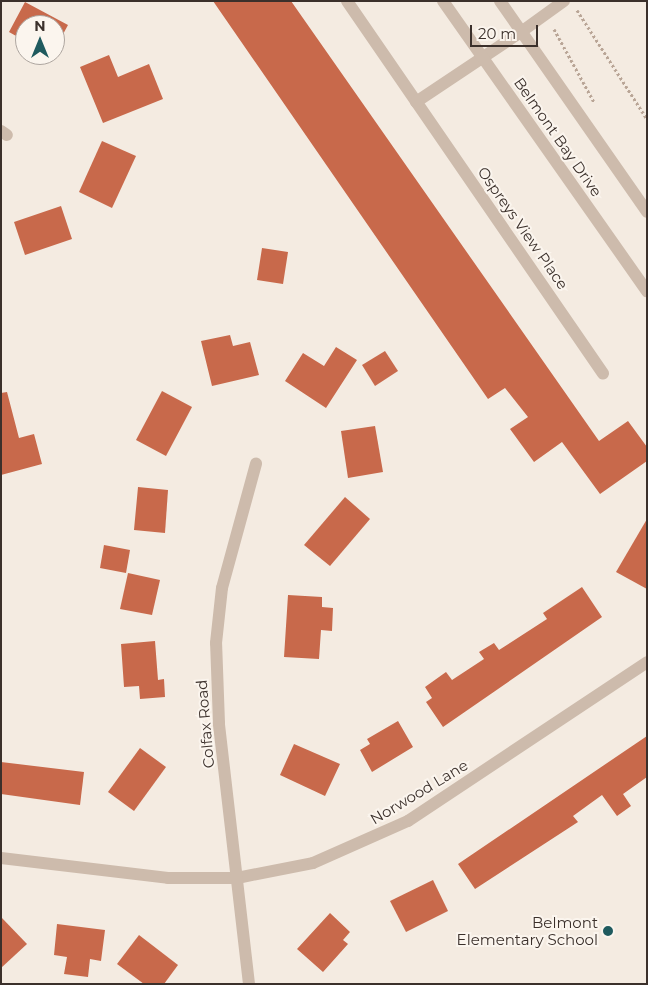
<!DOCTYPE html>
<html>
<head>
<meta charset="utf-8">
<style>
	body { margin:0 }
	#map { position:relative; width:648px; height:985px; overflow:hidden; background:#f4ebe1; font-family:Montserrat,sans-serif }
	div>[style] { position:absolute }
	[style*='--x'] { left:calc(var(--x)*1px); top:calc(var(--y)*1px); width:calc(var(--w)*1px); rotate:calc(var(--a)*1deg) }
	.building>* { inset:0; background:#c8694b }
	.path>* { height:3px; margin-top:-1.5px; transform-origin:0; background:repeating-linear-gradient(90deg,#b9a596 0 2.5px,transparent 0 5px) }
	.service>* { height:12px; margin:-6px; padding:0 6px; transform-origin:6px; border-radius:6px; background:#cdbbac }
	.minor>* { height:12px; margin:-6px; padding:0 6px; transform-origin:6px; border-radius:6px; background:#cdbbac }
	.tertiary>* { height:12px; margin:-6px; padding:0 6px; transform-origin:6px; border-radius:6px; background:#cdbbac }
	.dots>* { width:14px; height:14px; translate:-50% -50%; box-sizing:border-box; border:2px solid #fbf5ee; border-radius:50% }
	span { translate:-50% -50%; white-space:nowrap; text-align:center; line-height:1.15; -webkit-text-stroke:4px #fbf5ee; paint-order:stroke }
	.street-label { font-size:15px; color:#3b302b }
	.poi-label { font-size:15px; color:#3b302b }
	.right { translate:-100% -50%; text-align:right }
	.frame { position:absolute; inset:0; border:2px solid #3b302b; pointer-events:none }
	.north { position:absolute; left:15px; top:15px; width:50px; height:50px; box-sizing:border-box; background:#fbf5ee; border:1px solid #aea6a0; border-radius:50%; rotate:0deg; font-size:14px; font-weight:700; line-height:20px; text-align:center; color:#3b302b }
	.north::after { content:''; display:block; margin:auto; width:18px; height:22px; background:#1f5a5e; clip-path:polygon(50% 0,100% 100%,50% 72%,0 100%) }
	.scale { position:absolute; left:470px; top:25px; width:68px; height:22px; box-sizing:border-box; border:2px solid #3b302b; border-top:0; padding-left:6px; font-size:15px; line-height:18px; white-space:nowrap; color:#3b302b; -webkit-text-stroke:4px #fbf5ee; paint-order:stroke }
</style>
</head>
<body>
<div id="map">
	<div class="building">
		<i style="clip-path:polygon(213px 1px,291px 1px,599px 441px,628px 421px,647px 447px,647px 461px,600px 494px,562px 442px,534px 462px,510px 429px,528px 417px,505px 388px,488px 399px)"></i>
		<i style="clip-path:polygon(25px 2px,68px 25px,55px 49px,55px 25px,25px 25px,25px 41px,9px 32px)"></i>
		<i style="clip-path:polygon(109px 55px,118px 77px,149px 64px,163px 99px,103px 123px,80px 67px)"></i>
		<i style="clip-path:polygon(102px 141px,136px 156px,112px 208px,79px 192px)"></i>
		<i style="clip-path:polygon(61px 206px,72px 239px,25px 255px,14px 222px)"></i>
		<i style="clip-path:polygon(262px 248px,288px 252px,283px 284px,257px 280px)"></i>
		<i style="clip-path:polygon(230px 335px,233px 346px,250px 342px,259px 375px,212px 386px,201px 341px)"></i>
		<i style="clip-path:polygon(336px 347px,357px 360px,326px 408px,285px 381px,303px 353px,324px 366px)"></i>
		<i style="clip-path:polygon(385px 351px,398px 371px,375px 386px,362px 365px)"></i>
		<i style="clip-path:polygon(162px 391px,192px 407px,166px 456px,136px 440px)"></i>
		<i style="clip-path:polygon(7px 392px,19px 438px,34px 434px,42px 464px,1px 475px,1px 393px)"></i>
		<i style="clip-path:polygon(375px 426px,383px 472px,348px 478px,341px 431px)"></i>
		<i style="clip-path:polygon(138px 487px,168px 490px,165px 533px,134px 530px)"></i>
		<i style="clip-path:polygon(345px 497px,370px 519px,330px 566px,304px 545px)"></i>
		<i style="clip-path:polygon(647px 519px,647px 589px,616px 572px)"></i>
		<i style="clip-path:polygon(104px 545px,130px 550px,126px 573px,100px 568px)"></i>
		<i style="clip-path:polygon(128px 573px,160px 580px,152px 615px,120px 609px)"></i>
		<i style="clip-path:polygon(582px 587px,602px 617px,443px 727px,426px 702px,432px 698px,425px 687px,446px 672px,452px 680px,484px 659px,479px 652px,494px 643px,499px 650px,547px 619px,543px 613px)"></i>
		<i style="clip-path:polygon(288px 595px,322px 597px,322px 607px,333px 608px,332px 631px,321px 630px,319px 659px,284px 657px)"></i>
		<i style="clip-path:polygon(155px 641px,158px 680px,164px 679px,165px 697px,140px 699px,139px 686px,124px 687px,121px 644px)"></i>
		<i style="clip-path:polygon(398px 721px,413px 747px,372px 772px,360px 750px,370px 744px,367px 739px)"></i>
		<i style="clip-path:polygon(647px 736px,647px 777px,623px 794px,631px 806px,617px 816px,602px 795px,573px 816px,578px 822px,475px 889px,458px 864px)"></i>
		<i style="clip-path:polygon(294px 744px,340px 764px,325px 796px,280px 775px)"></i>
		<i style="clip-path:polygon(140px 748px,166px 767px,134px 811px,108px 792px)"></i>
		<i style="clip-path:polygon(1px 762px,84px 772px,80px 805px,1px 794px)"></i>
		<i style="clip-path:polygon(433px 880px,448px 911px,406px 932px,390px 901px)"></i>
		<i style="clip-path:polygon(330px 913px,350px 932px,343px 940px,348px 944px,323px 972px,297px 949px)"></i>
		<i style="clip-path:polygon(1px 917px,27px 944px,1px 968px)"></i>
		<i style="clip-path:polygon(57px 924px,105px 930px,101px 961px,90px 959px,88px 977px,64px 974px,67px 957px,54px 955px)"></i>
		<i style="clip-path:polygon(139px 935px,178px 965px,164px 984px,144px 984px,117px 964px)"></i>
	</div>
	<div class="path">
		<i style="--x:577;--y:10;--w:130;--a:57.3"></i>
		<i style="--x:554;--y:29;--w:83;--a:61.3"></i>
	</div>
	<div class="service">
		<i style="--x:521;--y:32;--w:53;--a:-35.8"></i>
	</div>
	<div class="minor">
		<i style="--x:347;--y:1;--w:452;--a:55.5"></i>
		<i style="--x:416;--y:102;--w:126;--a:-33.7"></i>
		<i style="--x:1;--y:131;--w:7;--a:34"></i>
		<i style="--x:1;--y:858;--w:168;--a:6.8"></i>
		<i style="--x:168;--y:878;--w:69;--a:0"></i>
		<i style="--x:237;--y:878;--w:77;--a:-11.2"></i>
		<i style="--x:313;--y:863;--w:104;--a:-23.9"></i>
		<i style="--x:408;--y:821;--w:287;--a:-33.6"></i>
		<i style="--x:249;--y:984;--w:263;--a:-96.6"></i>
		<i style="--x:219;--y:723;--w:80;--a:-92.1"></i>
		<i style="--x:216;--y:643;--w:55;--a:-83.8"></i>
		<i style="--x:222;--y:588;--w:129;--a:-74.7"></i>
	</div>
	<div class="tertiary">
		<i style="--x:443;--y:1;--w:355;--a:54.9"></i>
		<i style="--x:500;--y:1;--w:257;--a:55.1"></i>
	</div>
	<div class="dots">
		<i style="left:608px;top:931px;background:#1f5a5e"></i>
	</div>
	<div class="street-label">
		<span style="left:558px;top:137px;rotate:55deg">Belmont Bay Drive</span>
		<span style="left:523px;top:228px;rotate:55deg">Ospreys View Place</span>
		<span style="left:205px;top:724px;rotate:-95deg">Colfax Road</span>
		<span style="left:419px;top:792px;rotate:-31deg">Norwood Lane</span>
	</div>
	<div class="poi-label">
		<span class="right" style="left:598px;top:931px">Belmont<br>Elementary School</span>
	</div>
	<div class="frame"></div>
	<div class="north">N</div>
	<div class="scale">20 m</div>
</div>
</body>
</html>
